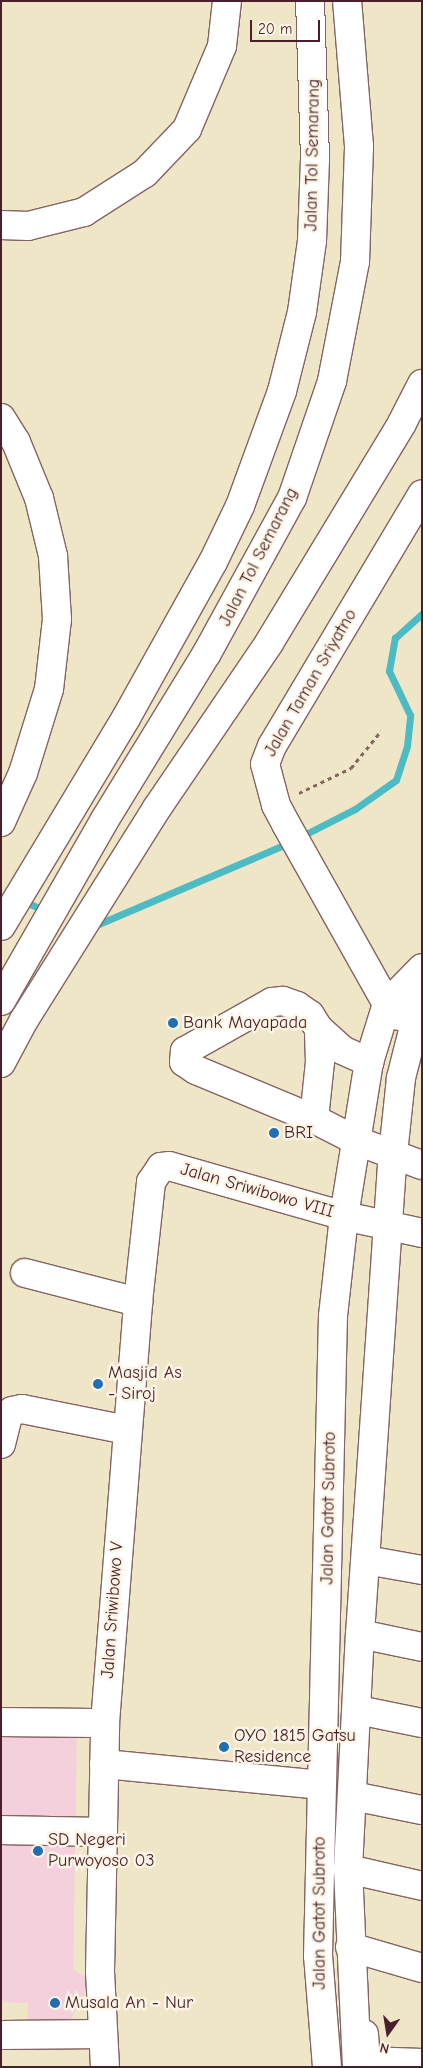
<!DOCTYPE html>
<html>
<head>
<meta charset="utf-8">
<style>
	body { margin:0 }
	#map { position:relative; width:423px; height:2068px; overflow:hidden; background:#efe5c7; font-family:"Comic Neue",sans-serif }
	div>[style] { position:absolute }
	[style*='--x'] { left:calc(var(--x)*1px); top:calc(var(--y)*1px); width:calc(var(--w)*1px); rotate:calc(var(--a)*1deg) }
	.built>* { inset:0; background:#f4cfdc }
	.stream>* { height:7px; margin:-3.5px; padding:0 3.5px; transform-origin:3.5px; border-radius:3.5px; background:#4cbbc4 }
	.path>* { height:3px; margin-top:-1.5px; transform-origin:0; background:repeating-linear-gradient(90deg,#846462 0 4px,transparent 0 8px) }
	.roads { filter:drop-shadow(1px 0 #846462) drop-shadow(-1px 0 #846462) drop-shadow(0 1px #846462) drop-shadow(0 -1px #846462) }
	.minor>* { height:28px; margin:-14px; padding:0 14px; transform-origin:14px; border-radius:14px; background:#fff }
	.highway>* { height:28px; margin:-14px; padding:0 14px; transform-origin:14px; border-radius:14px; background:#fff }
	.dots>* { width:14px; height:14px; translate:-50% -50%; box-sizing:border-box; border:2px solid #fcf5e5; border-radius:50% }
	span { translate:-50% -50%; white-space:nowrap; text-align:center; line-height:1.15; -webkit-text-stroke:5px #fcf5e5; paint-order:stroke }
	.street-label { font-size:18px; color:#4a1f2b }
	.poi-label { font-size:18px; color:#4a1f2b }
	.left { translate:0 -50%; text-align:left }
	.frame { position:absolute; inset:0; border:2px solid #4a1f2b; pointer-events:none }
	.north { position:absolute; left:363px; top:2008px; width:50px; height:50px; -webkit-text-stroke:4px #fcf5e5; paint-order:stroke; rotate:193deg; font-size:14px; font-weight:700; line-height:20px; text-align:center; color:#4a1f2b }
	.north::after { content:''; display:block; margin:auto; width:18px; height:22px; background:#4a1f2b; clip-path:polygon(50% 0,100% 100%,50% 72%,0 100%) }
	.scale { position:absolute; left:250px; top:20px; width:70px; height:22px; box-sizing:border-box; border:2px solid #4a1f2b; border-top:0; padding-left:6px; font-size:15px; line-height:18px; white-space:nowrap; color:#4a1f2b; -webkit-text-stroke:4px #fcf5e5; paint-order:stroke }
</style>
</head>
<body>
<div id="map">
	<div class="built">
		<i style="clip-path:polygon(1px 1727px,77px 1732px,73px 1969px,91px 1981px,63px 2034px,27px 2023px,28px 2003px,1px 2002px)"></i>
	</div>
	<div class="stream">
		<i style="--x:300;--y:837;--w:62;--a:-27"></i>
		<i style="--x:355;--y:809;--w:50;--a:-35.3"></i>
		<i style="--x:396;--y:780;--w:36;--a:-72"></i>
		<i style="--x:407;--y:746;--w:31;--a:-84"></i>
		<i style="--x:410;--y:715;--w:49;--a:-115.5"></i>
		<i style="--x:389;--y:671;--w:34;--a:-80"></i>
		<i style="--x:395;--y:638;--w:36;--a:-42"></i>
		<i style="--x:22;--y:901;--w:27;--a:22"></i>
		<i style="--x:94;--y:926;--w:214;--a:-23.1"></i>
	</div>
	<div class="path">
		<i style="--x:299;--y:793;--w:58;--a:-25.7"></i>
		<i style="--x:351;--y:768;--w:48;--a:-51"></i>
	</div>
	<div class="roads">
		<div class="minor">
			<i style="--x:399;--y:1016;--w:17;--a:-135"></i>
			<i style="--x:387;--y:1004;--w:206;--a:-119.3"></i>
			<i style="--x:286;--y:824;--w:21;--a:-118"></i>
			<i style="--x:276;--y:805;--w:42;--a:-105"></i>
			<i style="--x:265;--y:764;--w:19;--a:-69"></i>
			<i style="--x:272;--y:746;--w:293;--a:-59.2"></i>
			<i style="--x:319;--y:1029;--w:31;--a:42"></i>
			<i style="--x:342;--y:1050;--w:30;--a:24"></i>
			<i style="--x:314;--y:1119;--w:57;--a:-84"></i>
			<i style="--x:320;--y:1062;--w:33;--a:-92"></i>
			<i style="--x:319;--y:1029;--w:17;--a:-123"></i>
			<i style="--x:310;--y:1015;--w:16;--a:-145"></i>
			<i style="--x:297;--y:1006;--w:15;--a:-160"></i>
			<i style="--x:283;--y:1001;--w:11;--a:175"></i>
			<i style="--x:272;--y:1002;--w:100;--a:150.6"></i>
			<i style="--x:185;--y:1051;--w:11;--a:95"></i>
			<i style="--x:184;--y:1062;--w:14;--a:34"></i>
			<i style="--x:196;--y:1070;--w:128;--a:22.6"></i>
			<i style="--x:314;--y:1119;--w:48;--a:27.1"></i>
			<i style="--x:357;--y:1141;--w:69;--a:20.3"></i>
			<i style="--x:25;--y:1273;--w:117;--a:14.4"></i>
			<i style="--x:1;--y:1444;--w:29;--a:-76"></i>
			<i style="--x:8;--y:1416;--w:6;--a:-51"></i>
			<i style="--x:12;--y:1411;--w:10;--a:-11"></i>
			<i style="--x:22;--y:1409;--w:107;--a:11.3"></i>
			<i style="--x:366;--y:1560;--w:57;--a:10.1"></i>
			<i style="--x:360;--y:1634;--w:63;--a:11.8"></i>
			<i style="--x:358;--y:1710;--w:65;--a:11.5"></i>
			<i style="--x:1;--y:1722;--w:104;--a:0.6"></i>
			<i style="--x:104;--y:1764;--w:219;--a:5.5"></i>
			<i style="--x:353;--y:1796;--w:70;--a:11.5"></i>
			<i style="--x:1;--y:1830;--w:102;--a:1.1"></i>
			<i style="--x:348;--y:1869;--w:76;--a:12.9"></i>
			<i style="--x:350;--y:1947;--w:75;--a:16.3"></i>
			<i style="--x:364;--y:2034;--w:27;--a:86"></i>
			<i style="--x:366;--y:2061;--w:56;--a:2"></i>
			<i style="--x:1;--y:2035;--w:102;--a:-0.6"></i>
			<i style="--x:105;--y:2067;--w:96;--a:-93"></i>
			<i style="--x:100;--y:1971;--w:248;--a:-88.8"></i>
			<i style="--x:105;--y:1723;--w:422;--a:-85.5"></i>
			<i style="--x:138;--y:1302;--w:121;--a:-83.8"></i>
			<i style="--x:151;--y:1182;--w:18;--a:-56"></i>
			<i style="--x:161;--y:1167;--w:8;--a:-7"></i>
			<i style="--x:169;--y:1166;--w:182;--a:15.9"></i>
			<i style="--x:344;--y:1216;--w:80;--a:12.3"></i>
			<i style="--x:327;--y:2067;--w:111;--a:-94.6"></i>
			<i style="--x:318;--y:1956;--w:640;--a:-88.66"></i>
			<i style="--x:333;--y:1316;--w:101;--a:-83.7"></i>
			<i style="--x:344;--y:1216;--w:156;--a:-80.8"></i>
			<i style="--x:369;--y:1062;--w:61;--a:-72.8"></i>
			<i style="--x:387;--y:1004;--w:50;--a:-45.8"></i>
			<i style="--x:357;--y:2067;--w:198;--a:-92.6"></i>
			<i style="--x:348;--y:1869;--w:235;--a:-87.1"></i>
			<i style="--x:360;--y:1634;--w:481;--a:-86.1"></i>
			<i style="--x:393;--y:1154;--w:76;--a:-84"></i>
			<i style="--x:401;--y:1078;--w:86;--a:-75.8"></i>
		</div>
		<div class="highway">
			<i style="--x:1;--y:225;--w:27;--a:2"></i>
			<i style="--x:28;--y:226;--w:58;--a:-14"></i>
			<i style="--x:84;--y:212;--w:72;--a:-32.6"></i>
			<i style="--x:145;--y:173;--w:61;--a:-46.3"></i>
			<i style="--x:187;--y:129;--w:90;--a:-67.1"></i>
			<i style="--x:222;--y:46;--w:45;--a:-83.7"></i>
			<i style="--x:1;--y:418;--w:28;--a:58"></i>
			<i style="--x:16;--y:442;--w:61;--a:67.7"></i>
			<i style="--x:39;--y:498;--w:60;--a:76.4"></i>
			<i style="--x:53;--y:556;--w:63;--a:86.4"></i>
			<i style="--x:57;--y:619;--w:70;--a:96.5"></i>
			<i style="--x:49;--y:689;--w:88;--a:107.2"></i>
			<i style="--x:23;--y:773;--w:54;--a:114.2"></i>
			<i style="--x:1;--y:926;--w:243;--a:-59"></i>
			<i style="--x:126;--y:718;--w:179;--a:-60.9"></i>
			<i style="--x:213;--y:562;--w:62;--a:-64.3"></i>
			<i style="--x:240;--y:506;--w:122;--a:-69.9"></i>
			<i style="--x:282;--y:391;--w:81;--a:-75.8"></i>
			<i style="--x:302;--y:312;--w:72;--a:-82"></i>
			<i style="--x:312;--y:241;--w:82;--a:-87.9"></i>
			<i style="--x:315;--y:159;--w:158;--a:-91.8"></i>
			<i style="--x:1;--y:1001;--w:207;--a:-60.2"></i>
			<i style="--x:104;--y:821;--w:197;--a:-58.5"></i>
			<i style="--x:207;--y:653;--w:177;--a:-61.3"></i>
			<i style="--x:292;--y:498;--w:124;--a:-71.1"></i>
			<i style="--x:332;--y:381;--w:121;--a:-79.1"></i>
			<i style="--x:355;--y:262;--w:116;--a:-88"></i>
			<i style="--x:359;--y:146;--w:145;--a:-94.7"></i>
			<i style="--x:1;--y:1063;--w:49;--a:-61.9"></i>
			<i style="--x:24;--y:1020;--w:250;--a:-57.9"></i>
			<i style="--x:157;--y:808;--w:199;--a:-55.8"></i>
			<i style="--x:269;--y:643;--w:257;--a:-58.8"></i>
			<i style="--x:402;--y:423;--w:44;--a:-62.9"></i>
		</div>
	</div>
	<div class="dots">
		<i style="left:173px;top:1023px;background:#1f6fb2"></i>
		<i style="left:274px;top:1133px;background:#1f6fb2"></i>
		<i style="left:98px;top:1384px;background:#1f6fb2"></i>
		<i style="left:224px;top:1747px;background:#1f6fb2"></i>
		<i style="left:38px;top:1851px;background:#1f6fb2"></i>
		<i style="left:55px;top:2003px;background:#1f6fb2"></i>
	</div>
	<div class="street-label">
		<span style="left:313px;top:155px;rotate:-89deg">Jalan Tol Semarang</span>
		<span style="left:259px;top:557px;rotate:-63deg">Jalan Tol Semarang</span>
		<span style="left:311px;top:683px;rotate:-60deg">Jalan Taman Sriyatno</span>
		<span style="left:257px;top:1191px;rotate:16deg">Jalan Sriwibowo VIII</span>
		<span style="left:329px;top:1508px;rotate:-89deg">Jalan Gatot Subroto</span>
		<span style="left:113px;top:1610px;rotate:-86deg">Jalan Sriwibowo V</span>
		<span style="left:320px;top:1913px;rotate:-90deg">Jalan Gatot Subroto</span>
	</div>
	<div class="poi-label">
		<span class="left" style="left:183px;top:1023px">Bank Mayapada</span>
		<span class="left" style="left:284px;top:1133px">BRI</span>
		<span class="left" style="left:108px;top:1384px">Masjid As<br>- Siroj</span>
		<span class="left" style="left:234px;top:1747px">OYO 1815 Gatsu<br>Residence</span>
		<span class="left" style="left:48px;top:1851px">SD Negeri<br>Purwoyoso 03</span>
		<span class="left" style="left:65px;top:2003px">Musala An - Nur</span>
	</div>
	<div class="frame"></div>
	<div class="north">N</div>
	<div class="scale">20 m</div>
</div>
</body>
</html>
